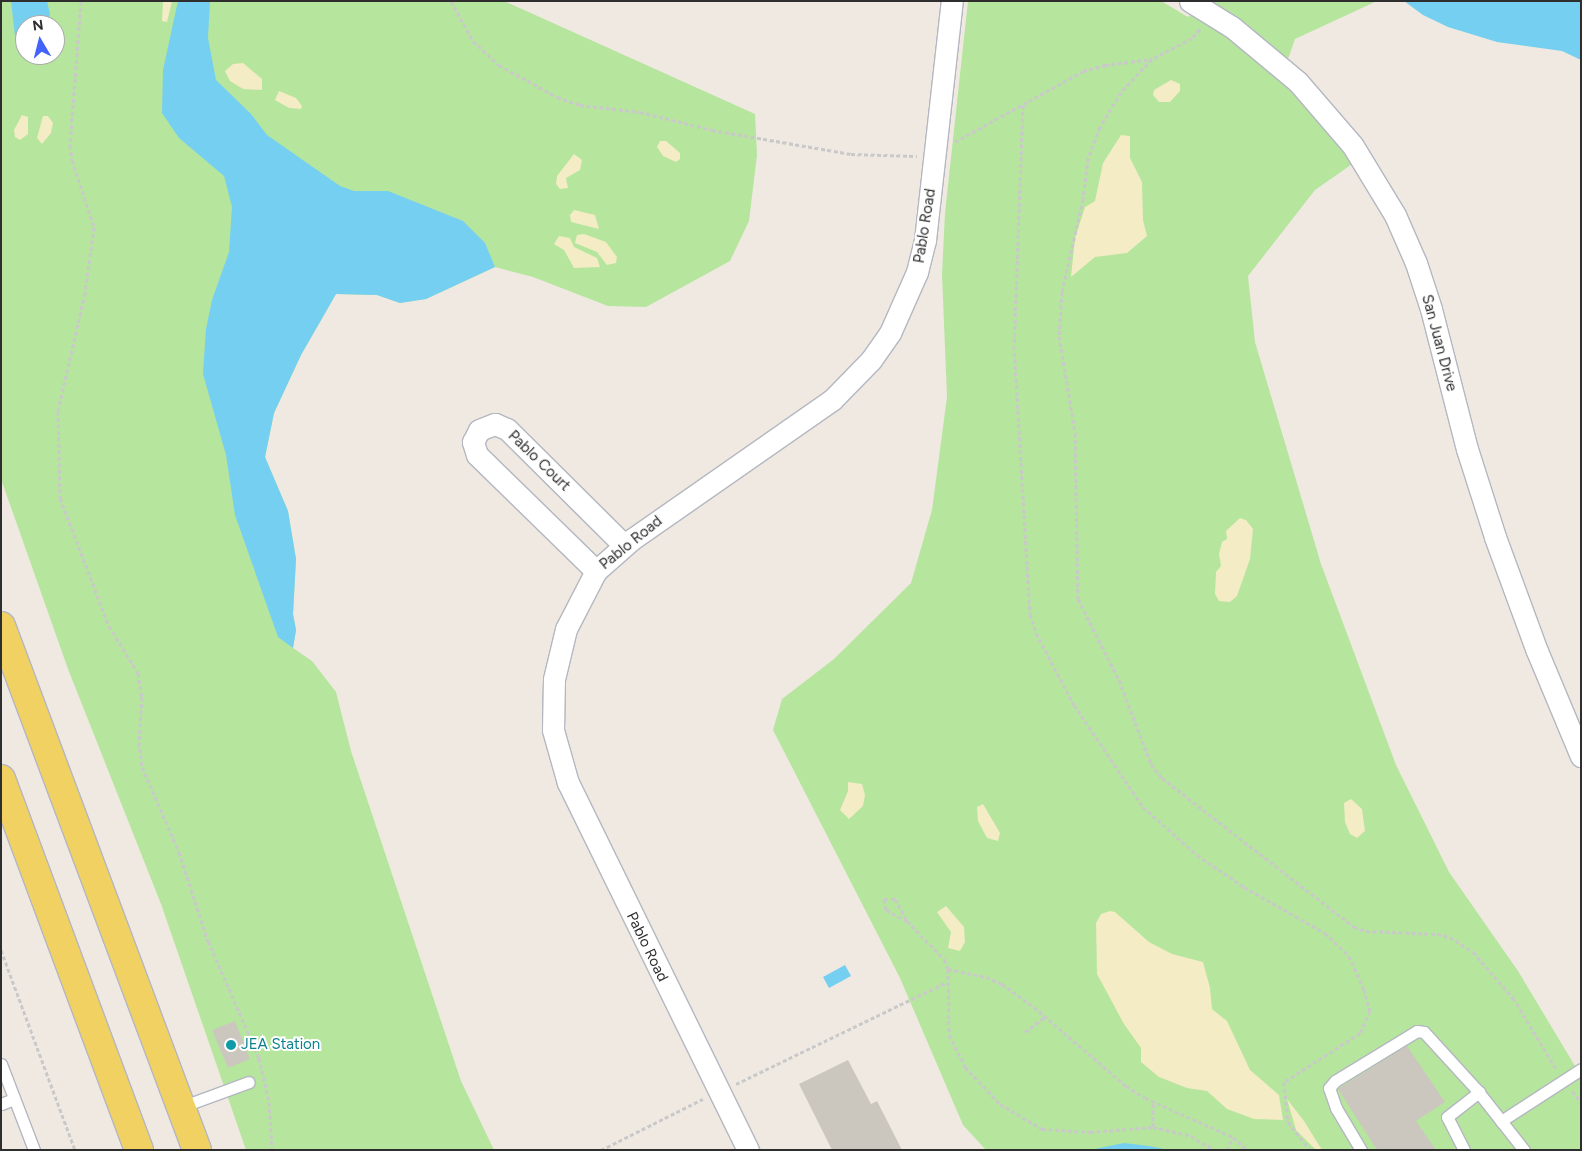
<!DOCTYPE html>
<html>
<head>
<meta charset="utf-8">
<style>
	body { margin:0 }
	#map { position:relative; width:1582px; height:1151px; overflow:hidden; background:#efe9e1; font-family:Figtree,sans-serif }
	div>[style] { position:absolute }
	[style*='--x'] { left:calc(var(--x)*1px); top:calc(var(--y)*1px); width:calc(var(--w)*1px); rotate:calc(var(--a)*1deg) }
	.green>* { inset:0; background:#b6e59e }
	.sand>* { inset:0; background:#f3ecc5 }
	.water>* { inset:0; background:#75cff0 }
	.building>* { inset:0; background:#cbc7bf }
	.path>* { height:3px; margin-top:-1.5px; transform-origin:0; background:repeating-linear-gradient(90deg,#c9c9c9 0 4px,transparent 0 6.5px) }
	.roads { filter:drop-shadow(1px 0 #b4b7c1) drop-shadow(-1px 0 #b4b7c1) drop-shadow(0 1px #b4b7c1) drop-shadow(0 -1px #b4b7c1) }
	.lane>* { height:11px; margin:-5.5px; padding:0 5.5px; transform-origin:5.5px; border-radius:5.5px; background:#fff }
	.street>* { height:21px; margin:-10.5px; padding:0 10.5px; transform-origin:10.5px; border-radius:10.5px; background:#fff }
	.primary>* { height:28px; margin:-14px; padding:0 14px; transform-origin:14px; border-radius:14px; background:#f2d163 }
	.dots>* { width:14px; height:14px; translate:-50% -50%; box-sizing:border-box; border:2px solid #fff; border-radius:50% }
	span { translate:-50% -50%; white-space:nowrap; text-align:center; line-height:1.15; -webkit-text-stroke:4px #fff; paint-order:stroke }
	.street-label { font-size:15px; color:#2e2e2e }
	.culture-label { font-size:15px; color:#0d838f }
	.left { translate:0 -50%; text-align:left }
	.frame { position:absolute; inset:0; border:2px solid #2e2e2e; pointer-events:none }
	.north { position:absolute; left:15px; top:15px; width:50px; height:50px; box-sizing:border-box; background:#fff; border:1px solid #ababab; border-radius:50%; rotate:352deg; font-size:14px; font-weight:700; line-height:20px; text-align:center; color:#2e2e2e }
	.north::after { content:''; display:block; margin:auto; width:18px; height:22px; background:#4264fb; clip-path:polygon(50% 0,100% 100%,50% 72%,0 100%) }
</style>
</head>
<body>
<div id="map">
	<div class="green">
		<i style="clip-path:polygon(evenodd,1px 1px,504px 1px,755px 114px,757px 155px,749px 221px,730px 261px,646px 307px,608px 306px,533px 277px,495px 267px,426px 299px,400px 303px,377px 295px,336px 294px,301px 355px,274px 413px,265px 457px,288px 511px,296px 559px,293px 614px,296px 630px,293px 648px,312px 661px,336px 692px,351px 751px,461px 1081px,494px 1150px,246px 1150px,161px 904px,68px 669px,1px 479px,1px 1px,25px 25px,55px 25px,55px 55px,25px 55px,25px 25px)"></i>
		<i style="clip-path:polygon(968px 1px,1161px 1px,1188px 17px,1207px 1px,1377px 1px,1295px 39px,1281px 79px,1355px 162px,1315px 190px,1248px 276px,1255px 342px,1321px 564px,1396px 765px,1449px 872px,1518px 971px,1581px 1076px,1581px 1150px,986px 1150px,963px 1125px,900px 978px,773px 730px,782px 699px,834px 659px,911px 583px,932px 510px,947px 397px,942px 274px,945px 213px)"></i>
	</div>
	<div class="sand">
		<i style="clip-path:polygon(163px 1px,172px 1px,167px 22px,162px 21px)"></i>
		<i style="clip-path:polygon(243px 63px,262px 79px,262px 90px,243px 89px,230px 81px,225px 71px,233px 64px)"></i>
		<i style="clip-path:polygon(1171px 80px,1180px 84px,1180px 91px,1170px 102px,1159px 102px,1153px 95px,1154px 90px)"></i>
		<i style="clip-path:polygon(279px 91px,296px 98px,302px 106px,301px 109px,289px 108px,275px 100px)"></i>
		<i style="clip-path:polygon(22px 115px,28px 117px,28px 134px,20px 140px,15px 137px,14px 130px)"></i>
		<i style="clip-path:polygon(43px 116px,48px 116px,53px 123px,51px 133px,42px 144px,37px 138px)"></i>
		<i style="clip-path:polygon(1121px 135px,1130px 136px,1130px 158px,1142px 182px,1143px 220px,1147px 236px,1127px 253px,1095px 257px,1071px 277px,1075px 238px,1085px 207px,1095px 201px,1103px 163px)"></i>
		<i style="clip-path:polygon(660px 141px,666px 141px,680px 153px,680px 159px,676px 162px,663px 156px,657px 147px)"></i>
		<i style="clip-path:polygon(574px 154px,582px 160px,580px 170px,566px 178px,568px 188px,560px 189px,556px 184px,557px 176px)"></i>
		<i style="clip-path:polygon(574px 210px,595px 215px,599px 229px,571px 222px,570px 215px)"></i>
		<i style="clip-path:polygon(584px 234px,606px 242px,617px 257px,616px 263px,607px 265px,597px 252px,575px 243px,577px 235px)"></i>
		<i style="clip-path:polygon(559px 236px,570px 238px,574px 247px,597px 258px,600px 267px,574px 268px,564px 250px,554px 244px)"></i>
		<i style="clip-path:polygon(1240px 518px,1246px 520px,1253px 529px,1250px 559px,1237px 596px,1230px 602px,1219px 601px,1215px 594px,1216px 572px,1221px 566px,1219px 554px,1222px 542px,1227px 539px,1226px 531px)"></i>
		<i style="clip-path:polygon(848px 782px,862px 784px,865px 795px,863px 806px,849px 819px,840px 810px,848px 791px)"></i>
		<i style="clip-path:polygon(1351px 799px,1362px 809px,1365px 831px,1357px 838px,1350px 834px,1345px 822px,1344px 803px)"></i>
		<i style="clip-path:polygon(983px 804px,1000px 833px,998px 841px,987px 838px,978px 821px,977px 807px)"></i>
		<i style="clip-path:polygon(946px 906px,964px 927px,965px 942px,960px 951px,948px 948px,951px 932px,937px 912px)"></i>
		<i style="clip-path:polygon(1110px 911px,1115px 912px,1149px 942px,1172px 954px,1203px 962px,1210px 988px,1212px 1009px,1227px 1021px,1250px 1070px,1279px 1095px,1283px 1120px,1254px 1119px,1227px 1109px,1207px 1091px,1187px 1088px,1159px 1077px,1141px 1062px,1141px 1048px,1124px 1024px,1097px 974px,1096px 923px,1101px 914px)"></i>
		<i style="clip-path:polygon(1287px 1099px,1304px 1121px,1322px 1150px,1316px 1150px,1296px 1130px)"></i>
	</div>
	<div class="water">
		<i style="clip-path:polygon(11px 1px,47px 1px,50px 14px,47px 25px,25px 25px,25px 41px,15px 36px)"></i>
		<i style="clip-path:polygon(178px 1px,210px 1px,208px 38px,216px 80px,251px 114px,267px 135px,340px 186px,354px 191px,388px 191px,463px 221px,485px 243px,495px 267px,426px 299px,400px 303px,377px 295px,336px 294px,301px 355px,274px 413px,265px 457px,288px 511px,296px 559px,293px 614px,296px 630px,293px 648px,278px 637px,235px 515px,226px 455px,203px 374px,206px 329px,212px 300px,229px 252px,232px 207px,224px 176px,179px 138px,162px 113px,163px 70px)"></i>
		<i style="clip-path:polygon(1404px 1px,1581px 1px,1581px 60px,1562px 51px,1497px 42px,1448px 27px,1423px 15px)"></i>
		<i style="clip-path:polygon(845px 965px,851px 976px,829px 988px,823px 977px)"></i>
		<i style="clip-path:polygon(1124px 1143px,1149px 1146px,1169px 1150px,1090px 1150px)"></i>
	</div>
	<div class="building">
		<i style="clip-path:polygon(235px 1021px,250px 1059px,228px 1068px,212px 1030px)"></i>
		<i style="clip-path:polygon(1407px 1046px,1445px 1102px,1416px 1121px,1436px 1150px,1377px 1150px,1338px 1089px)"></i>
		<i style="clip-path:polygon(848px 1060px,871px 1104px,877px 1101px,902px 1150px,832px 1150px,799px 1084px)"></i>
	</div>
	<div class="path">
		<i style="--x:81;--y:1;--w:144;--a:94.4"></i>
		<i style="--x:70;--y:145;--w:15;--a:82"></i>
		<i style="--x:72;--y:160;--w:71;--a:71.8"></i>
		<i style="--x:94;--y:227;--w:67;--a:97.8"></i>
		<i style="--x:85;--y:293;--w:121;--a:102.9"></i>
		<i style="--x:58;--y:411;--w:87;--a:88.7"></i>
		<i style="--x:60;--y:498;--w:137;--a:69.1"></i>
		<i style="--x:109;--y:626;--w:55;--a:58.3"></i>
		<i style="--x:138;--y:673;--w:24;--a:81"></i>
		<i style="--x:142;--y:697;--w:45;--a:93.8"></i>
		<i style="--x:139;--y:742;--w:25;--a:83"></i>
		<i style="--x:142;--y:767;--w:93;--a:66.5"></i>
		<i style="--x:179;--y:852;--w:94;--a:72"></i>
		<i style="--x:208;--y:941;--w:128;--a:66.4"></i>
		<i style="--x:259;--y:1058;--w:45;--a:77.2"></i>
		<i style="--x:269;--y:1102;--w:48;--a:86.4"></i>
		<i style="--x:451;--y:1;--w:46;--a:61.2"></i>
		<i style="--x:473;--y:41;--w:35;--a:43"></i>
		<i style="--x:499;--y:65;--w:66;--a:28.9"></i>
		<i style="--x:557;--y:97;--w:24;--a:19"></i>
		<i style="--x:580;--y:105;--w:60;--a:6.7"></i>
		<i style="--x:640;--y:112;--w:74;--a:14"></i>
		<i style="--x:712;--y:130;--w:141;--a:9.8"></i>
		<i style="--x:851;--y:154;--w:66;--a:1.7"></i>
		<i style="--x:1200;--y:29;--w:12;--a:132"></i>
		<i style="--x:1192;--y:38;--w:45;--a:152.3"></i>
		<i style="--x:1152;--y:59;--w:45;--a:133.2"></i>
		<i style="--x:1121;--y:92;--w:41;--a:121"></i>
		<i style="--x:1100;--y:127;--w:33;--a:111"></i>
		<i style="--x:1088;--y:158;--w:41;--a:97"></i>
		<i style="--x:1083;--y:199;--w:95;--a:102.7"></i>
		<i style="--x:1062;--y:292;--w:44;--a:93.9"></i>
		<i style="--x:1059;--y:336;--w:98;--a:80.6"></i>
		<i style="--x:1075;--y:433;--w:166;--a:89"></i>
		<i style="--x:1078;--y:599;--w:91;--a:63.2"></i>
		<i style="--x:1119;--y:680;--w:90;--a:69.1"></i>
		<i style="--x:1151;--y:764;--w:18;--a:52"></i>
		<i style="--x:1162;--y:778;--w:243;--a:37.8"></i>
		<i style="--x:1354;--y:927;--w:13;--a:18"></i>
		<i style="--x:1366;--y:931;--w:71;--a:2.4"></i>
		<i style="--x:1437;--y:934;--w:13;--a:13"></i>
		<i style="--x:1450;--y:937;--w:27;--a:33"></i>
		<i style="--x:1473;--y:952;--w:61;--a:49"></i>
		<i style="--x:1513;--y:998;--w:84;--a:58.6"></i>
		<i style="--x:1023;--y:105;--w:241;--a:92.1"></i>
		<i style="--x:1014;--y:346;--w:268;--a:86.6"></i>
		<i style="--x:1030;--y:614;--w:20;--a:72"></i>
		<i style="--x:1036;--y:633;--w:81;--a:62.2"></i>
		<i style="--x:1074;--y:705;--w:123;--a:55.9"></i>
		<i style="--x:1143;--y:807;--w:72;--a:41.6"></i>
		<i style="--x:1197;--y:855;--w:57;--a:34.2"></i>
		<i style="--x:1244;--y:887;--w:93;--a:29.6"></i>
		<i style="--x:1325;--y:933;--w:33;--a:44"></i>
		<i style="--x:1349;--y:956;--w:36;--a:66"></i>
		<i style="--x:1364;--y:989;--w:23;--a:75"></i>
		<i style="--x:1370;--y:1011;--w:24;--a:114"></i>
		<i style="--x:1360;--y:1033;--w:90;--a:147.2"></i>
		<i style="--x:1284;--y:1082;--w:40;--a:84.3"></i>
		<i style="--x:1288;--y:1122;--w:36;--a:52"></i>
		<i style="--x:955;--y:142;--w:146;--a:-29"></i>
		<i style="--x:1083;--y:71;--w:23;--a:-15"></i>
		<i style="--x:1105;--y:65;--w:47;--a:-7.3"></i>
		<i style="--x:907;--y:921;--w:24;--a:-152"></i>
		<i style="--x:886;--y:910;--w:11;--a:-100"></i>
		<i style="--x:884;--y:899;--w:11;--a:0"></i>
		<i style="--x:895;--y:899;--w:25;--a:61"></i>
		<i style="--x:907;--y:921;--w:53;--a:45.8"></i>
		<i style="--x:944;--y:959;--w:11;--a:68"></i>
		<i style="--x:948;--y:969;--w:66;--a:89.1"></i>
		<i style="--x:949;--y:1035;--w:36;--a:63"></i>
		<i style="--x:965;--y:1067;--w:51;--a:46.6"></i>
		<i style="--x:1000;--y:1104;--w:49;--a:30.8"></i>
		<i style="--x:1042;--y:1129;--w:48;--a:3.6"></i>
		<i style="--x:1090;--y:1132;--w:63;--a:-4.5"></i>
		<i style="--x:1153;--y:1127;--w:39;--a:13"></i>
		<i style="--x:1191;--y:1136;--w:27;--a:31"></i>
		<i style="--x:1;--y:950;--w:213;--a:69.7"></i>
		<i style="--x:948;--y:969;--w:39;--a:12"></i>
		<i style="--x:986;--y:977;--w:17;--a:24"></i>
		<i style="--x:1002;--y:984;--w:39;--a:36"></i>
		<i style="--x:1034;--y:1007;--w:121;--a:40.7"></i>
		<i style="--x:1126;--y:1086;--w:22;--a:32"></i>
		<i style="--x:1145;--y:1098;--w:96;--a:23.9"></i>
		<i style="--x:1233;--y:1137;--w:19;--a:43"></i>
		<i style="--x:1025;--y:1032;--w:25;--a:-37"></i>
		<i style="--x:736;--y:1084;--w:234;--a:-25.8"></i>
		<i style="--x:1572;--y:1091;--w:14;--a:51"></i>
		<i style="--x:1153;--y:1127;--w:26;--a:-90"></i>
		<i style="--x:601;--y:1150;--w:114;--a:-26.6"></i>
		<i style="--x:1227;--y:1150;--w:14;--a:-65"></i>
	</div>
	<div class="roads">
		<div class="lane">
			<i style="--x:1;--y:1064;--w:92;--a:69"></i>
			<i style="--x:1;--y:1104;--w:14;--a:-21"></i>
			<i style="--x:181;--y:1107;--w:72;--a:-20.2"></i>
			<i style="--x:1501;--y:1121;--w:95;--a:-33"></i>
			<i style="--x:1361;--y:1150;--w:49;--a:-120.8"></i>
			<i style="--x:1336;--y:1108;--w:21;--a:-109"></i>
			<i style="--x:1329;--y:1088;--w:9;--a:-49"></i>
			<i style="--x:1335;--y:1081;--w:96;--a:-31.4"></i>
			<i style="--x:1417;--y:1031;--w:7;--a:8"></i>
			<i style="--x:1424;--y:1032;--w:77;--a:47.6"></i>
			<i style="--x:1476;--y:1089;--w:78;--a:51.8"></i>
			<i style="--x:1464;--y:1150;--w:37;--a:-117"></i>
			<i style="--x:1447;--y:1117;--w:41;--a:-38"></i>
		</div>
		<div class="street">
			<i style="--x:1190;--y:1;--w:49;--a:31.8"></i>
			<i style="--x:1232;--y:27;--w:86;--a:39.8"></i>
			<i style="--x:1298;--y:82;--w:84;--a:49.3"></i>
			<i style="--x:1353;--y:146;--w:81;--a:58.7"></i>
			<i style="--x:1395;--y:215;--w:52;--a:66.4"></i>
			<i style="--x:1416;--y:263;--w:48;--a:71.9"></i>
			<i style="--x:1431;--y:309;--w:145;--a:75.6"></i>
			<i style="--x:1467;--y:449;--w:92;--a:72.3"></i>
			<i style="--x:1495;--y:537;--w:121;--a:69.8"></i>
			<i style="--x:1537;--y:651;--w:114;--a:67.3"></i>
			<i style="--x:596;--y:571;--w:166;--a:-135.7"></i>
			<i style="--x:477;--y:455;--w:14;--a:-107"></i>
			<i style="--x:473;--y:442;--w:13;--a:-63"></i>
			<i style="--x:479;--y:430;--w:17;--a:-21"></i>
			<i style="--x:495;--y:424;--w:13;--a:23"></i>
			<i style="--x:507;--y:429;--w:165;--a:44.8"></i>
			<i style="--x:748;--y:1150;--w:409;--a:-116.1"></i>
			<i style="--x:568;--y:783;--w:55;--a:-105.8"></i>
			<i style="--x:553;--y:730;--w:51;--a:-88.9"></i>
			<i style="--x:554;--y:679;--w:51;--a:-76.5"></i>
			<i style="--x:566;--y:629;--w:65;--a:-62.7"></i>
			<i style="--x:596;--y:571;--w:47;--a:-41.5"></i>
			<i style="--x:631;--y:540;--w:245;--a:-34.9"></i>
			<i style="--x:832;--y:400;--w:56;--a:-45.7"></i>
			<i style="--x:871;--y:360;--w:33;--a:-55"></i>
			<i style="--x:890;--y:333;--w:67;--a:-66.1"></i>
			<i style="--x:917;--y:272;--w:33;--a:-76"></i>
			<i style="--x:925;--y:240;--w:241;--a:-83.6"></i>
		</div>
		<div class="primary">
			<i style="--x:1;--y:626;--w:559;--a:69.49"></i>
			<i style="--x:1;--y:779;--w:396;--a:69.6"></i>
		</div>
	</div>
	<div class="dots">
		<i style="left:231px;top:1045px;background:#0f9aa8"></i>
	</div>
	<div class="street-label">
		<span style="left:925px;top:226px;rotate:-81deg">Pablo Road</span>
		<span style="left:1439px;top:343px;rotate:75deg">San Juan Drive</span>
		<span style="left:539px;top:461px;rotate:44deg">Pablo Court</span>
		<span style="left:631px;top:543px;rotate:-39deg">Pablo Road</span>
		<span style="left:647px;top:947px;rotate:64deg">Pablo Road</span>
	</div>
	<div class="culture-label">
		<span class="left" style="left:241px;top:1045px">JEA Station</span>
	</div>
	<div class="frame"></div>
	<div class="north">N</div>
</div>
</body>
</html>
